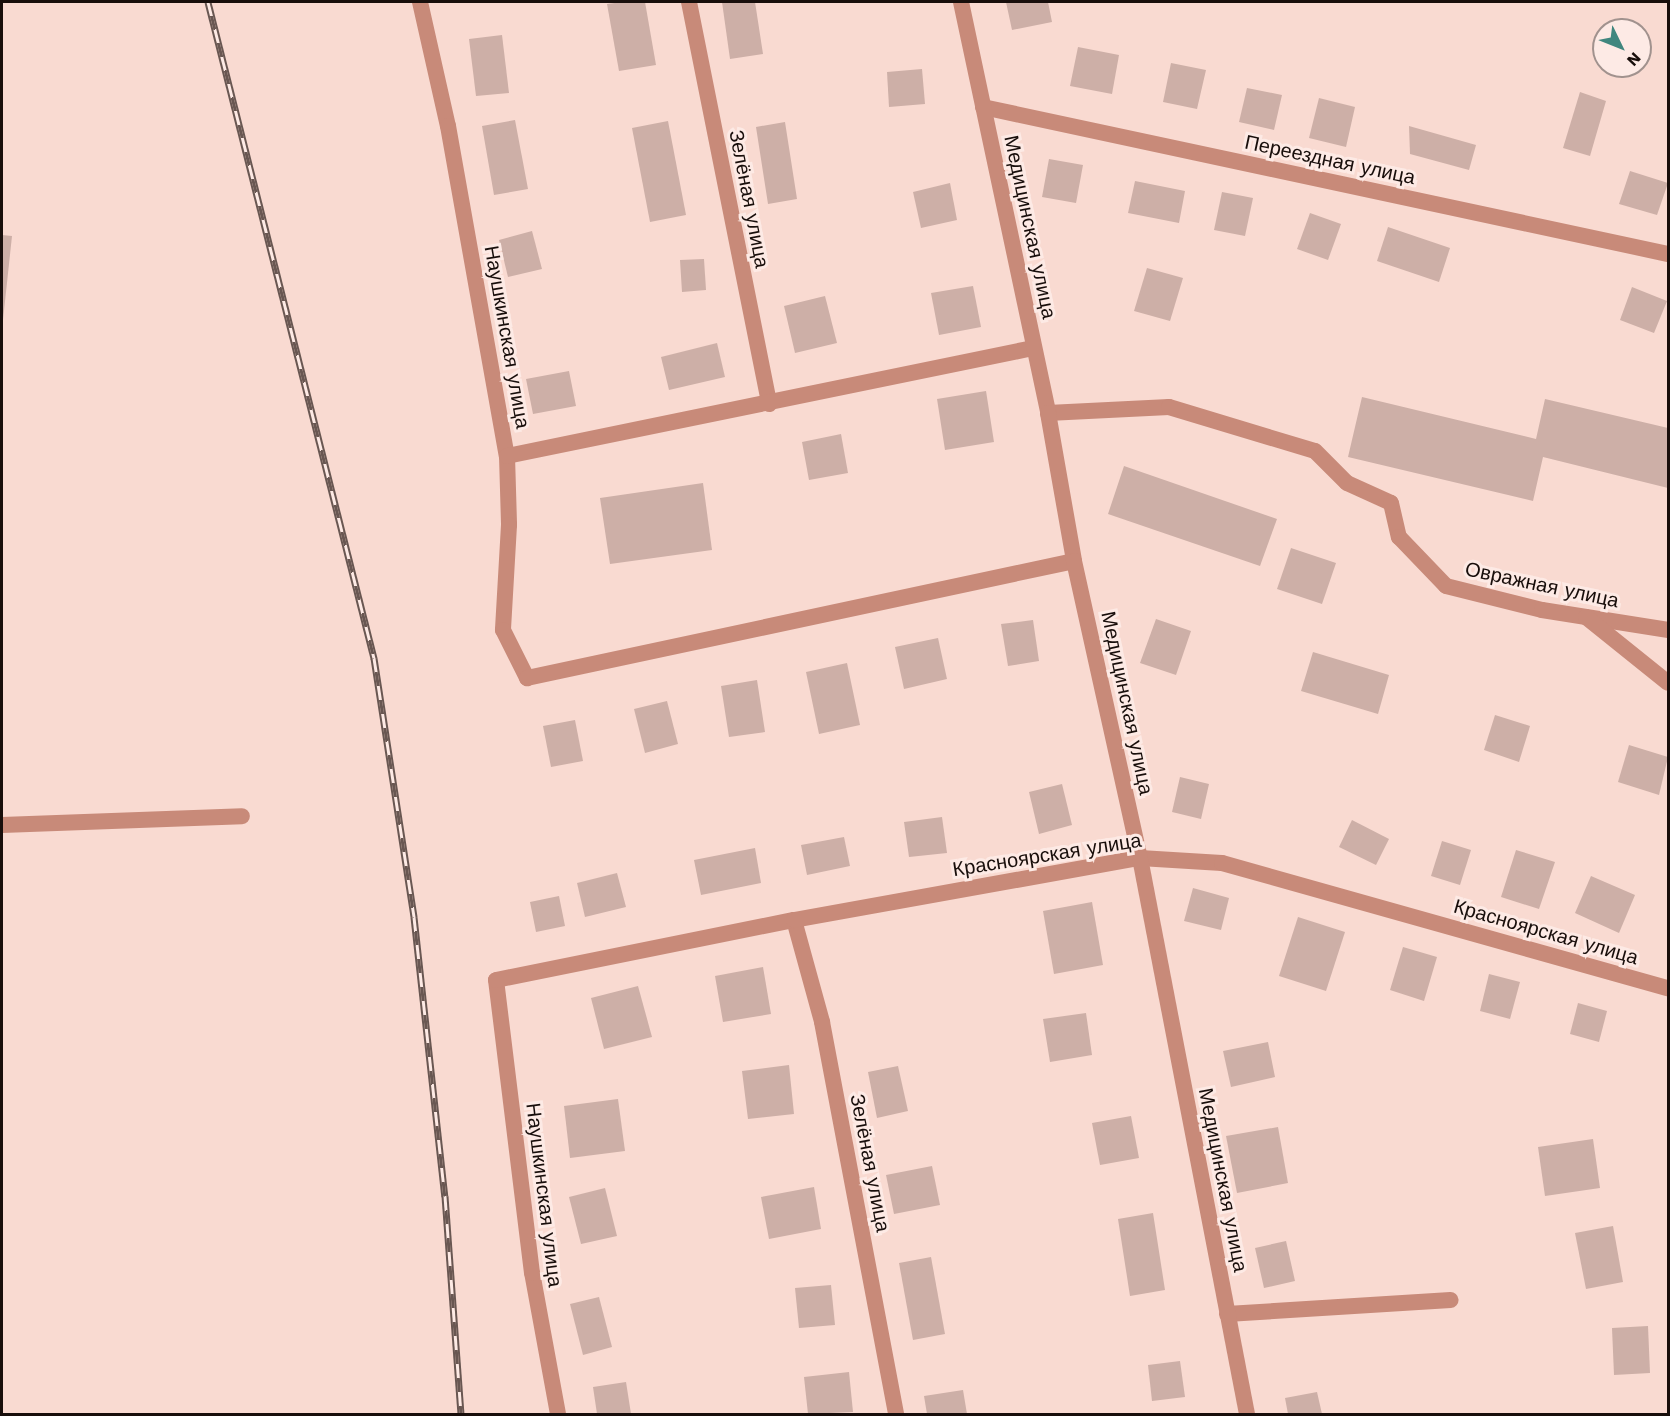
<!DOCTYPE html>
<html>
<head>
<meta charset="utf-8">
<style>
	body { margin:0 }
	#map { position:relative; width:1670px; height:1416px; overflow:hidden; background:#f9dad1; font-family:"Work Sans",sans-serif }
	div>[style] { position:absolute }
	[style*='--x'] { left:calc(var(--x)*1px); top:calc(var(--y)*1px); width:calc(var(--w)*1px); rotate:calc(var(--a)*1deg) }
	.building>* { inset:0; background:#cdafa7 }
	.minor>* { height:16px; margin:-8px; padding:0 8px; transform-origin:8px; border-radius:8px; background:#c88a79 }
	.tertiary>* { height:16px; margin:-8px; padding:0 8px; transform-origin:8px; border-radius:8px; background:#c88a79 }
	.rail>* { height:7px; margin-top:-3.5px; transform-origin:0; background:repeating-linear-gradient(90deg,#fdeae5 0 14px,#695752 0 28px); box-sizing:border-box; border-block:2px solid #695752 }
	span { translate:-50% -50%; white-space:nowrap; text-align:center; line-height:1.15; -webkit-text-stroke:6px #fdeae5; paint-order:stroke }
	.street-label { font-size:20px; color:#180e0b }
	.frame { position:absolute; inset:0; border:3px solid #180e0b; pointer-events:none }
	.north { position:absolute; left:1592px; top:18px; width:60px; height:60px; box-sizing:border-box; background:#fdeae5; border:2px solid #a1928e; border-radius:50%; rotate:133deg; font-size:16px; font-weight:700; line-height:24px; text-align:center; color:#180e0b }
	.north::after { content:''; display:block; margin:auto; width:21px; height:27px; background:#40867e; clip-path:polygon(50% 0,100% 100%,50% 72%,0 100%) }
</style>
</head>
<body>
<div id="map">
	<div class="building">
		<i style="clip-path:polygon(622px 2px,645px 2px,656px 65px,619px 71px,607px 4px)"></i>
		<i style="clip-path:polygon(722px 2px,755px 2px,763px 54px,730px 59px)"></i>
		<i style="clip-path:polygon(1006px 2px,1048px 2px,1052px 22px,1012px 30px)"></i>
		<i style="clip-path:polygon(502px 35px,509px 93px,476px 96px,469px 39px)"></i>
		<i style="clip-path:polygon(1078px 47px,1119px 55px,1112px 94px,1070px 86px)"></i>
		<i style="clip-path:polygon(1171px 63px,1206px 70px,1197px 109px,1163px 102px)"></i>
		<i style="clip-path:polygon(922px 69px,925px 104px,889px 107px,887px 72px)"></i>
		<i style="clip-path:polygon(1247px 88px,1282px 95px,1274px 130px,1239px 122px)"></i>
		<i style="clip-path:polygon(1580px 92px,1606px 101px,1590px 156px,1563px 148px)"></i>
		<i style="clip-path:polygon(1319px 98px,1355px 107px,1346px 147px,1309px 138px)"></i>
		<i style="clip-path:polygon(515px 120px,528px 189px,494px 195px,482px 126px)"></i>
		<i style="clip-path:polygon(668px 121px,686px 215px,650px 222px,632px 128px)"></i>
		<i style="clip-path:polygon(785px 122px,797px 199px,768px 204px,756px 127px)"></i>
		<i style="clip-path:polygon(1409px 126px,1476px 145px,1469px 170px,1410px 154px)"></i>
		<i style="clip-path:polygon(1049px 159px,1083px 165px,1076px 203px,1042px 197px)"></i>
		<i style="clip-path:polygon(1630px 171px,1668px 183px,1657px 215px,1619px 204px)"></i>
		<i style="clip-path:polygon(1135px 181px,1185px 191px,1179px 223px,1128px 213px)"></i>
		<i style="clip-path:polygon(950px 183px,957px 220px,921px 228px,913px 192px)"></i>
		<i style="clip-path:polygon(1222px 192px,1253px 198px,1245px 236px,1214px 230px)"></i>
		<i style="clip-path:polygon(1310px 213px,1341px 224px,1328px 260px,1297px 249px)"></i>
		<i style="clip-path:polygon(1388px 227px,1450px 248px,1439px 282px,1377px 261px)"></i>
		<i style="clip-path:polygon(532px 231px,542px 269px,508px 277px,499px 240px)"></i>
		<i style="clip-path:polygon(2px 235px,12px 236px,3px 320px,2px 319px)"></i>
		<i style="clip-path:polygon(704px 259px,706px 290px,682px 292px,680px 260px)"></i>
		<i style="clip-path:polygon(1147px 268px,1183px 278px,1170px 321px,1134px 311px)"></i>
		<i style="clip-path:polygon(973px 286px,981px 327px,939px 335px,931px 293px)"></i>
		<i style="clip-path:polygon(1632px 287px,1667px 301px,1654px 333px,1620px 320px)"></i>
		<i style="clip-path:polygon(825px 296px,837px 343px,795px 353px,784px 306px)"></i>
		<i style="clip-path:polygon(717px 343px,725px 377px,669px 390px,661px 357px)"></i>
		<i style="clip-path:polygon(569px 371px,576px 406px,533px 414px,526px 379px)"></i>
		<i style="clip-path:polygon(986px 391px,994px 442px,945px 450px,937px 399px)"></i>
		<i style="clip-path:polygon(1362px 397px,1536px 439px,1545px 399px,1668px 428px,1668px 488px,1543px 457px,1533px 501px,1348px 457px)"></i>
		<i style="clip-path:polygon(841px 434px,848px 473px,809px 480px,802px 442px)"></i>
		<i style="clip-path:polygon(1124px 466px,1277px 519px,1260px 566px,1108px 514px)"></i>
		<i style="clip-path:polygon(703px 483px,712px 550px,610px 564px,600px 498px)"></i>
		<i style="clip-path:polygon(1291px 548px,1336px 563px,1322px 604px,1277px 589px)"></i>
		<i style="clip-path:polygon(1156px 619px,1191px 631px,1176px 675px,1140px 663px)"></i>
		<i style="clip-path:polygon(1033px 620px,1039px 661px,1008px 666px,1001px 624px)"></i>
		<i style="clip-path:polygon(938px 638px,947px 679px,904px 689px,895px 647px)"></i>
		<i style="clip-path:polygon(1313px 652px,1389px 675px,1378px 714px,1301px 691px)"></i>
		<i style="clip-path:polygon(847px 663px,860px 725px,819px 734px,806px 672px)"></i>
		<i style="clip-path:polygon(757px 680px,765px 732px,729px 737px,721px 686px)"></i>
		<i style="clip-path:polygon(667px 701px,678px 744px,645px 753px,634px 709px)"></i>
		<i style="clip-path:polygon(1495px 715px,1530px 726px,1519px 762px,1484px 750px)"></i>
		<i style="clip-path:polygon(575px 720px,583px 761px,551px 767px,543px 726px)"></i>
		<i style="clip-path:polygon(1629px 745px,1668px 757px,1659px 795px,1618px 782px)"></i>
		<i style="clip-path:polygon(1180px 777px,1209px 784px,1201px 819px,1172px 812px)"></i>
		<i style="clip-path:polygon(1062px 784px,1072px 825px,1039px 834px,1029px 792px)"></i>
		<i style="clip-path:polygon(942px 817px,947px 853px,909px 857px,904px 822px)"></i>
		<i style="clip-path:polygon(1352px 820px,1389px 839px,1376px 865px,1339px 847px)"></i>
		<i style="clip-path:polygon(844px 837px,850px 866px,807px 875px,801px 845px)"></i>
		<i style="clip-path:polygon(1442px 841px,1471px 850px,1460px 885px,1431px 876px)"></i>
		<i style="clip-path:polygon(755px 848px,761px 883px,701px 895px,694px 860px)"></i>
		<i style="clip-path:polygon(1516px 850px,1555px 862px,1539px 909px,1501px 897px)"></i>
		<i style="clip-path:polygon(617px 873px,626px 907px,585px 917px,577px 883px)"></i>
		<i style="clip-path:polygon(1591px 876px,1635px 895px,1619px 933px,1575px 913px)"></i>
		<i style="clip-path:polygon(1193px 888px,1229px 898px,1221px 930px,1184px 921px)"></i>
		<i style="clip-path:polygon(559px 896px,565px 926px,536px 932px,530px 902px)"></i>
		<i style="clip-path:polygon(1092px 902px,1103px 965px,1054px 974px,1043px 911px)"></i>
		<i style="clip-path:polygon(1298px 917px,1345px 932px,1326px 991px,1279px 976px)"></i>
		<i style="clip-path:polygon(1403px 947px,1437px 957px,1424px 1001px,1390px 990px)"></i>
		<i style="clip-path:polygon(763px 967px,771px 1014px,723px 1022px,715px 976px)"></i>
		<i style="clip-path:polygon(1489px 974px,1520px 982px,1510px 1019px,1480px 1011px)"></i>
		<i style="clip-path:polygon(638px 986px,652px 1037px,604px 1049px,591px 998px)"></i>
		<i style="clip-path:polygon(1578px 1003px,1607px 1011px,1599px 1042px,1570px 1034px)"></i>
		<i style="clip-path:polygon(1086px 1013px,1092px 1055px,1050px 1062px,1043px 1019px)"></i>
		<i style="clip-path:polygon(1268px 1042px,1275px 1077px,1231px 1087px,1223px 1051px)"></i>
		<i style="clip-path:polygon(789px 1065px,794px 1114px,748px 1119px,742px 1071px)"></i>
		<i style="clip-path:polygon(898px 1066px,908px 1111px,877px 1118px,868px 1072px)"></i>
		<i style="clip-path:polygon(618px 1099px,625px 1151px,570px 1158px,564px 1106px)"></i>
		<i style="clip-path:polygon(1131px 1116px,1139px 1158px,1100px 1165px,1092px 1123px)"></i>
		<i style="clip-path:polygon(1278px 1127px,1288px 1183px,1237px 1193px,1226px 1136px)"></i>
		<i style="clip-path:polygon(1593px 1139px,1600px 1188px,1545px 1196px,1538px 1147px)"></i>
		<i style="clip-path:polygon(932px 1166px,940px 1205px,894px 1214px,886px 1175px)"></i>
		<i style="clip-path:polygon(814px 1187px,821px 1229px,769px 1239px,761px 1197px)"></i>
		<i style="clip-path:polygon(605px 1188px,617px 1236px,581px 1244px,569px 1197px)"></i>
		<i style="clip-path:polygon(1153px 1213px,1165px 1290px,1130px 1296px,1118px 1219px)"></i>
		<i style="clip-path:polygon(1613px 1226px,1623px 1282px,1586px 1289px,1575px 1233px)"></i>
		<i style="clip-path:polygon(1286px 1241px,1295px 1281px,1264px 1288px,1255px 1248px)"></i>
		<i style="clip-path:polygon(931px 1257px,945px 1334px,913px 1340px,899px 1263px)"></i>
		<i style="clip-path:polygon(831px 1285px,835px 1325px,799px 1328px,795px 1288px)"></i>
		<i style="clip-path:polygon(599px 1297px,612px 1347px,583px 1355px,570px 1304px)"></i>
		<i style="clip-path:polygon(1648px 1326px,1650px 1373px,1614px 1375px,1612px 1328px)"></i>
		<i style="clip-path:polygon(1180px 1361px,1185px 1397px,1152px 1401px,1148px 1365px)"></i>
		<i style="clip-path:polygon(849px 1372px,853px 1412px,808px 1414px,804px 1377px)"></i>
		<i style="clip-path:polygon(626px 1382px,631px 1414px,597px 1414px,593px 1387px)"></i>
		<i style="clip-path:polygon(963px 1390px,967px 1414px,927px 1414px,924px 1396px)"></i>
		<i style="clip-path:polygon(1317px 1392px,1322px 1414px,1288px 1414px,1285px 1398px)"></i>
	</div>
	<div class="minor">
		<i style="--x:420;--y:2;--w:127;--a:77.3"></i>
		<i style="--x:448;--y:126;--w:335;--a:79.9"></i>
		<i style="--x:507;--y:456;--w:69;--a:88.3"></i>
		<i style="--x:509;--y:525;--w:105;--a:93.3"></i>
		<i style="--x:503;--y:630;--w:54;--a:63.4"></i>
		<i style="--x:527;--y:678;--w:559;--a:-12.07"></i>
		<i style="--x:689;--y:2;--w:410;--a:78.7"></i>
		<i style="--x:983;--y:107;--w:701;--a:12.11"></i>
		<i style="--x:1048;--y:413;--w:121;--a:-2.8"></i>
		<i style="--x:1169;--y:407;--w:152;--a:16.8"></i>
		<i style="--x:1315;--y:451;--w:45;--a:45"></i>
		<i style="--x:1347;--y:483;--w:48;--a:24.4"></i>
		<i style="--x:1391;--y:503;--w:35;--a:77"></i>
		<i style="--x:1399;--y:537;--w:68;--a:46.2"></i>
		<i style="--x:1446;--y:586;--w:99;--a:14"></i>
		<i style="--x:1542;--y:610;--w:128;--a:9"></i>
		<i style="--x:507;--y:456;--w:537;--a:-11.6"></i>
		<i style="--x:1586;--y:617;--w:105;--a:38.8"></i>
		<i style="--x:2;--y:825;--w:240;--a:-2.1"></i>
		<i style="--x:794;--y:920;--w:106;--a:74.6"></i>
		<i style="--x:822;--y:1022;--w:399;--a:79.3"></i>
		<i style="--x:1227;--y:1314;--w:224;--a:-3.6"></i>
		<i style="--x:558;--y:1414;--w:143;--a:-100.4"></i>
		<i style="--x:532;--y:1273;--w:295;--a:-97"></i>
		<i style="--x:496;--y:980;--w:304;--a:-11.4"></i>
		<i style="--x:794;--y:920;--w:352;--a:-10.2"></i>
		<i style="--x:1140;--y:858;--w:82;--a:3.5"></i>
		<i style="--x:1222;--y:863;--w:463;--a:15.7"></i>
	</div>
	<div class="tertiary">
		<i style="--x:961;--y:2;--w:420;--a:78"></i>
		<i style="--x:1048;--y:413;--w:150;--a:80"></i>
		<i style="--x:1074;--y:561;--w:304;--a:77.5"></i>
		<i style="--x:1140;--y:858;--w:566;--a:79.11"></i>
	</div>
	<div class="rail">
		<i style="--x:208;--y:2;--w:677;--a:75.8"></i>
		<i style="--x:374;--y:658;--w:262;--a:81.2"></i>
		<i style="--x:414;--y:917;--w:281;--a:83.7"></i>
		<i style="--x:445;--y:1196;--w:219;--a:85.8"></i>
	</div>
	<div class="street-label">
		<span style="left:1330px;top:160px;rotate:12deg">Переездная улица</span>
		<span style="left:749px;top:199px;rotate:79deg">Зелёная улица</span>
		<span style="left:1030px;top:227px;rotate:78deg">Медицинская улица</span>
		<span style="left:507px;top:337px;rotate:80deg">Наушкинская улица</span>
		<span style="left:1542px;top:585px;rotate:12deg">Овражная улица</span>
		<span style="left:1127px;top:703px;rotate:78deg">Медицинская улица</span>
		<span style="left:1047px;top:855px;rotate:-9deg">Красноярская улица</span>
		<span style="left:1546px;top:932px;rotate:16deg">Красноярская улица</span>
		<span style="left:870px;top:1163px;rotate:79deg">Зелёная улица</span>
		<span style="left:1223px;top:1180px;rotate:79deg">Медицинская улица</span>
		<span style="left:544px;top:1195px;rotate:83deg">Наушкинская улица</span>
	</div>
	<div class="frame"></div>
	<div class="north">N</div>
</div>
</body>
</html>
